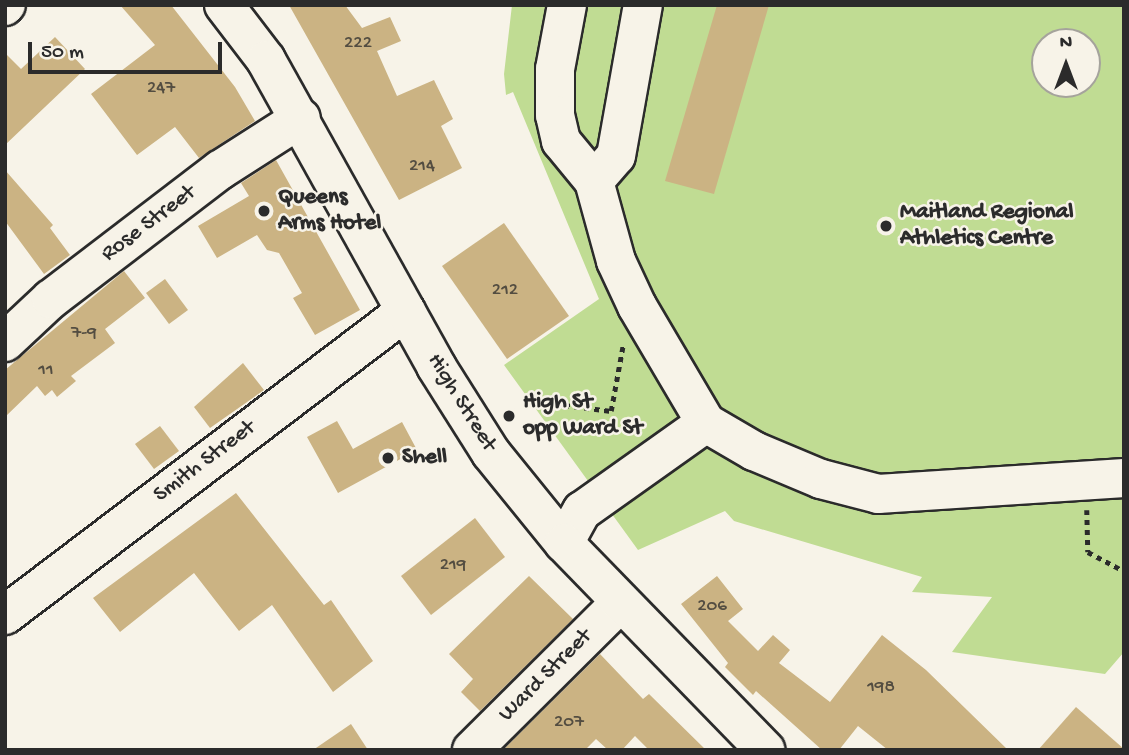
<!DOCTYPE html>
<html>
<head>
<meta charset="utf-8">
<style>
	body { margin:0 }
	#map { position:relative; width:1129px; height:755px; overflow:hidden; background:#f7f3e8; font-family:"Gochi Hand",sans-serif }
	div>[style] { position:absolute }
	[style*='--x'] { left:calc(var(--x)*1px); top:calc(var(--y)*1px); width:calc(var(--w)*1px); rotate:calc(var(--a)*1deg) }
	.green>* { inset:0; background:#c0dc93 }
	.building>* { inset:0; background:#cbb383 }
	.path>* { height:4.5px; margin-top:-2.25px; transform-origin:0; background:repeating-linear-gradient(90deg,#2b2b2b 0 5px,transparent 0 10px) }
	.roads { filter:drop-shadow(2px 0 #2b2b2b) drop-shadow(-2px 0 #2b2b2b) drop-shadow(0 2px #2b2b2b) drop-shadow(0 -2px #2b2b2b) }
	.minor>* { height:38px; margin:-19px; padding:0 19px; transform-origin:19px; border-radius:19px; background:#f7f3e8 }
	.major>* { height:38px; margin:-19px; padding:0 19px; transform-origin:19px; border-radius:19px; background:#f7f3e8 }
	.dots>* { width:19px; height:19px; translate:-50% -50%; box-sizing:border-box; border:4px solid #f7f3e8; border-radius:50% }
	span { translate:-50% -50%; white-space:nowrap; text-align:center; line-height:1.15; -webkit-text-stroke:5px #f7f3e8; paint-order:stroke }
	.number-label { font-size:19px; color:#534d41 }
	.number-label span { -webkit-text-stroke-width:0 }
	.poi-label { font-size:23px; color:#2b2b2b; font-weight:700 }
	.left { translate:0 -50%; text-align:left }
	.street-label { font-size:23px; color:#2b2b2b }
	.frame { position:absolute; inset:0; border:7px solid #2b2b2b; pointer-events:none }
	.north { position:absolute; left:1031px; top:28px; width:70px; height:70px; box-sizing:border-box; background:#f7f3e8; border:2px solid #a5a39c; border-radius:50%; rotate:0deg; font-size:19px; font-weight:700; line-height:28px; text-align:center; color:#2b2b2b }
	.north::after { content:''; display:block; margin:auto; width:24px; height:32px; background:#2b2b2b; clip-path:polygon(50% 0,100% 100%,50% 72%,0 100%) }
	.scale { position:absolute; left:28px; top:42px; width:194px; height:32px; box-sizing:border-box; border:4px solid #2b2b2b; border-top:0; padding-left:9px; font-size:21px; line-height:24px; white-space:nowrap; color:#2b2b2b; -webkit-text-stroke:5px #f7f3e8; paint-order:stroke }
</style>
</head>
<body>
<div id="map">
	<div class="green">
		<i style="clip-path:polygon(evenodd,512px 5px,1124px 5px,1124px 652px,1105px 674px,952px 652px,992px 597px,912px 592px,922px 577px,734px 521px,725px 511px,638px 550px,504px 365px,599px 299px,513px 92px,506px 95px,504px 74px,512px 5px,1045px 42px,1087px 42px,1087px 84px,1045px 84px,1045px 42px)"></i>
	</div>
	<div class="building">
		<i style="clip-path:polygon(120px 5px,171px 5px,235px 87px,255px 121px,199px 158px,175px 127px,137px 155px,91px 94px,155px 45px)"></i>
		<i style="clip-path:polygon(289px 5px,345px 5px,362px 28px,390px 17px,401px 41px,377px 51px,397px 96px,434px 80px,453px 119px,441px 126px,462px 168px,399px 200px)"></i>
		<i style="clip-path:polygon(717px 5px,769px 5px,714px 194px,665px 181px)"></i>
		<i style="clip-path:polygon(55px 37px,85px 69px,5px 145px,5px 53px,21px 69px)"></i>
		<i style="clip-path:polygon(276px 160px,360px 310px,315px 335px,293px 298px,302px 293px,279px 253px,267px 250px,257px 235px,217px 258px,198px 226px,249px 196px,241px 183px)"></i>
		<i style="clip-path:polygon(5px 170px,53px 225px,50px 228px,70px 255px,44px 274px,5px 221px)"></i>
		<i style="clip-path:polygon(504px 223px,569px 316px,507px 359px,442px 266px)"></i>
		<i style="clip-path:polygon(124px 271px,145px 298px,105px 329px,115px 343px,71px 376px,76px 381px,57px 397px,52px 390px,45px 396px,37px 386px,5px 417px,5px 370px)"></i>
		<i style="clip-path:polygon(165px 279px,188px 310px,169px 324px,146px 293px)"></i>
		<i style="clip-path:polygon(243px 363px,264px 390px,210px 428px,194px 407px)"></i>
		<i style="clip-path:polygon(337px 421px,353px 449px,402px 422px,417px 450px,338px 493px,307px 437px)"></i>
		<i style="clip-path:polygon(160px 426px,179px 451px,154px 469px,135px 444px)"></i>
		<i style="clip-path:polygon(236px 493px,324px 605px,331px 600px,373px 661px,333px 692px,272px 605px,239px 631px,194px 573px,120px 632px,93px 598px)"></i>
		<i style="clip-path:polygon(475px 518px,505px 557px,431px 615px,401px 576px)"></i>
		<i style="clip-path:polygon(529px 576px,573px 619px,480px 711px,461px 692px,473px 679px,449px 654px)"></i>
		<i style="clip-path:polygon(717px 576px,743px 609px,728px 621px,758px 651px,773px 635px,790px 650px,779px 663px,830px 702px,882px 635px,926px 670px,1008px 750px,888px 750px,858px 726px,839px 750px,822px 750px,756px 691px,753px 695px,725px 667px,728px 663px,681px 604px)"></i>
		<i style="clip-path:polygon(600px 654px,643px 699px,649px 694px,706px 750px,649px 750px,635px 736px,622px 750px,608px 750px,596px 739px,585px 750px,503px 750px)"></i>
		<i style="clip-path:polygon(1076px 707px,1124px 749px,1124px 750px,1038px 750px)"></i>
		<i style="clip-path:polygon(351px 724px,368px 750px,313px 750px)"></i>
	</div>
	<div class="path">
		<i style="--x:525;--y:400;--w:87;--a:7.3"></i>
		<i style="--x:611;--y:411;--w:67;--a:-79.7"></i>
		<i style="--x:1087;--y:510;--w:42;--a:88.6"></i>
		<i style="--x:1088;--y:552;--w:41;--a:27.8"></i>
	</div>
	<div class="roads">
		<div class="minor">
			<i style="--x:567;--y:5;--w:65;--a:100.6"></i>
			<i style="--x:555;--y:69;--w:46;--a:90"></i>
			<i style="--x:555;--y:115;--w:27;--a:77"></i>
			<i style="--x:561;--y:141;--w:52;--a:50.5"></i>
			<i style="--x:594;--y:181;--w:83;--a:74.6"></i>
			<i style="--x:616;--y:261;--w:50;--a:65"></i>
			<i style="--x:637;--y:306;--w:136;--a:59.5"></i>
			<i style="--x:706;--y:423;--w:56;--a:30.3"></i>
			<i style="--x:754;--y:451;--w:73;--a:22.7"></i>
			<i style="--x:821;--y:479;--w:59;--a:14.7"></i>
			<i style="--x:878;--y:494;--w:247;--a:-3.7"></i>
			<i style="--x:5;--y:6;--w:1;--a:-45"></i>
			<i style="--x:594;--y:181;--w:33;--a:-49"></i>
			<i style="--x:616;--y:156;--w:153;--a:-79.9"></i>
			<i style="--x:5;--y:342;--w:63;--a:-43.1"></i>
			<i style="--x:51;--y:299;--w:213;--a:-37.4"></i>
			<i style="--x:220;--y:170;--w:96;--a:-32.7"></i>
			<i style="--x:564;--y:543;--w:37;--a:-61"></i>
			<i style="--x:582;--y:511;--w:152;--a:-35.4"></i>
			<i style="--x:5;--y:615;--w:503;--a:-37.17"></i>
			<i style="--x:472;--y:750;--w:209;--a:-44.8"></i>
		</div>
		<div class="major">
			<i style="--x:224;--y:5;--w:69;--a:52.6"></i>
			<i style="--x:266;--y:60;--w:350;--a:60.9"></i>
			<i style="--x:436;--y:366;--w:103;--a:57.7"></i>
			<i style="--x:491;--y:453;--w:116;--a:51"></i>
			<i style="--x:564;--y:543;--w:289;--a:45.8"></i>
		</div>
	</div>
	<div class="dots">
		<i style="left:264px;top:211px;background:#2b2b2b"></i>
		<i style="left:886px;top:226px;background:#2b2b2b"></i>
		<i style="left:509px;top:416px;background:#2b2b2b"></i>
		<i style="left:388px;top:458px;background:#2b2b2b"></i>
	</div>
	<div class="number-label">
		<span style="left:358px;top:44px">222</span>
		<span style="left:161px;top:89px">247</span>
		<span style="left:422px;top:167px">214</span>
		<span style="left:505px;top:291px">212</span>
		<span style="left:84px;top:334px">7-9</span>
		<span style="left:46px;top:371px">11</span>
		<span style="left:453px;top:566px">219</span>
		<span style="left:712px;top:607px">206</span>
		<span style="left:881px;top:688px">198</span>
		<span style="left:569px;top:723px">207</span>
	</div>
	<div class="poi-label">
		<span class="left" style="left:278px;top:211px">Queens<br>Arms Hotel</span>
		<span class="left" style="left:900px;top:226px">Maitland Regional<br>Athletics Centre</span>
		<span class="left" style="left:523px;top:416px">High St<br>opp Ward St</span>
		<span class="left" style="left:402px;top:458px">Shell</span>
	</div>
	<div class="street-label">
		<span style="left:149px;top:224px;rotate:-37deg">Rose Street</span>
		<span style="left:461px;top:403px;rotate:58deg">High Street</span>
		<span style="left:205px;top:462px;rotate:-37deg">Smith Street</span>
		<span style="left:546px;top:676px;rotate:-45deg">Ward Street</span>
	</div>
	<div class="frame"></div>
	<div class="north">N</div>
	<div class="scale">50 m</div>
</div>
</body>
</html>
